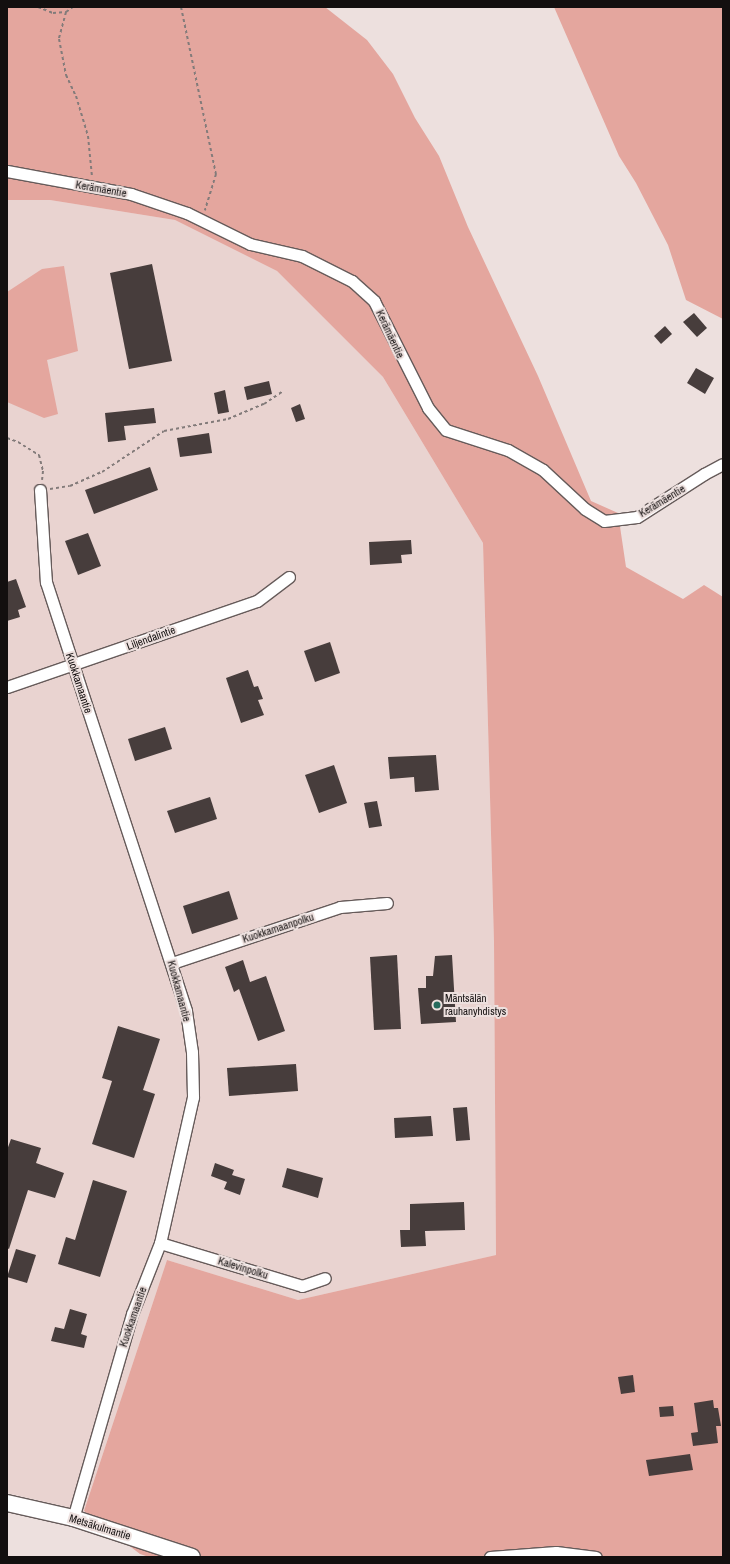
<!DOCTYPE html>
<html>
<head>
<meta charset="utf-8">
<style>
	body { margin:0 }
	#map { position:relative; width:730px; height:1564px; overflow:hidden; background:#ede0de; font-family:"Archivo Narrow",sans-serif }
	div>[style] { position:absolute }
	[style*='--x'] { left:calc(var(--x)*1px); top:calc(var(--y)*1px); width:calc(var(--w)*1px); rotate:calc(var(--a)*1deg) }
	.built>* { inset:0; background:#e9d3d0 }
	.green>* { inset:0; background:#e4a69e }
	.building>* { inset:0; background:#473d3c }
	.path>* { height:2px; margin-top:-1px; transform-origin:0; background:repeating-linear-gradient(90deg,#837b7a 0 3px,transparent 0 6px) }
	.roads { filter:drop-shadow(1px 0 #665b5a) drop-shadow(-1px 0 #665b5a) drop-shadow(0 1px #665b5a) drop-shadow(0 -1px #665b5a) }
	.street>* { height:11px; margin:-5.5px; padding:0 5.5px; transform-origin:5.5px; border-radius:5.5px; background:#fff }
	.secondary>* { height:16px; margin:-8px; padding:0 8px; transform-origin:8px; border-radius:8px; background:#fff }
	.dots>* { width:11px; height:11px; translate:-50% -50%; box-sizing:border-box; border:2px solid #ede0de; border-radius:50% }
	span { translate:-50% -50%; white-space:nowrap; text-align:center; line-height:1.15; -webkit-text-stroke:4px #ede0de; paint-order:stroke }
	.street-label { font-size:11px; color:#130f0f }
	.poi-label { font-size:11px; color:#130f0f }
	.left { translate:0 -50%; text-align:left }
	.frame { position:absolute; inset:0; border:8px solid #130f0f; pointer-events:none }
</style>
</head>
<body>
<div id="map">
	<div class="built">
		<i style="clip-path:polygon(7px 200px,50px 200px,175px 220px,277px 271px,383px 377px,483px 543px,494px 942px,496px 1255px,298px 1300px,167px 1260px,84px 1511px,7px 1493px)"></i>
	</div>
	<div class="green">
		<i style="clip-path:polygon(7px 7px,325px 7px,367px 40px,393px 74px,415px 118px,439px 156px,468px 227px,538px 376px,591px 501px,618px 513px,626px 567px,683px 599px,704px 585px,723px 597px,723px 1557px,149px 1557px,140px 1554px,84px 1511px,167px 1260px,298px 1300px,496px 1255px,494px 942px,483px 543px,383px 377px,277px 271px,175px 220px,50px 200px,7px 200px)"></i>
		<i style="clip-path:polygon(554px 7px,723px 7px,723px 319px,686px 300px,668px 245px,636px 183px,619px 156px)"></i>
		<i style="clip-path:polygon(64px 266px,78px 351px,47px 360px,58px 414px,44px 418px,7px 402px,7px 292px,42px 269px)"></i>
	</div>
	<div class="building">
		<i style="clip-path:polygon(152px 264px,172px 361px,129px 369px,110px 273px)"></i>
		<i style="clip-path:polygon(694px 313px,707px 328px,697px 337px,683px 322px)"></i>
		<i style="clip-path:polygon(665px 326px,672px 334px,661px 344px,654px 336px)"></i>
		<i style="clip-path:polygon(696px 368px,714px 378px,705px 394px,687px 383px)"></i>
		<i style="clip-path:polygon(269px 381px,272px 394px,247px 400px,244px 387px)"></i>
		<i style="clip-path:polygon(225px 390px,229px 412px,218px 414px,214px 393px)"></i>
		<i style="clip-path:polygon(300px 404px,305px 419px,296px 422px,291px 408px)"></i>
		<i style="clip-path:polygon(154px 408px,156px 423px,124px 426px,126px 440px,108px 442px,105px 413px)"></i>
		<i style="clip-path:polygon(209px 433px,212px 453px,180px 457px,177px 438px)"></i>
		<i style="clip-path:polygon(150px 467px,158px 490px,94px 514px,85px 490px)"></i>
		<i style="clip-path:polygon(88px 533px,101px 566px,78px 575px,65px 541px)"></i>
		<i style="clip-path:polygon(411px 540px,412px 554px,401px 555px,402px 563px,370px 565px,369px 542px)"></i>
		<i style="clip-path:polygon(16px 579px,26px 607px,18px 610px,20px 617px,7px 621px,7px 582px)"></i>
		<i style="clip-path:polygon(330px 642px,340px 673px,315px 682px,304px 651px)"></i>
		<i style="clip-path:polygon(248px 670px,254px 687px,258px 686px,263px 699px,258px 700px,264px 715px,241px 723px,226px 678px)"></i>
		<i style="clip-path:polygon(165px 727px,172px 749px,135px 761px,128px 739px)"></i>
		<i style="clip-path:polygon(436px 755px,439px 790px,415px 792px,414px 777px,390px 779px,388px 757px)"></i>
		<i style="clip-path:polygon(334px 765px,347px 803px,319px 813px,305px 775px)"></i>
		<i style="clip-path:polygon(210px 797px,217px 819px,175px 833px,167px 811px)"></i>
		<i style="clip-path:polygon(377px 801px,382px 826px,369px 828px,364px 803px)"></i>
		<i style="clip-path:polygon(229px 891px,238px 919px,192px 934px,183px 906px)"></i>
		<i style="clip-path:polygon(397px 955px,401px 1029px,374px 1030px,370px 957px)"></i>
		<i style="clip-path:polygon(452px 955px,456px 1022px,421px 1024px,418px 988px,426px 988px,426px 976px,433px 976px,435px 956px)"></i>
		<i style="clip-path:polygon(243px 960px,250px 982px,266px 976px,285px 1031px,258px 1041px,239px 989px,234px 992px,225px 967px)"></i>
		<i style="clip-path:polygon(118px 1026px,160px 1039px,143px 1090px,155px 1094px,134px 1158px,92px 1144px,112px 1081px,102px 1078px)"></i>
		<i style="clip-path:polygon(296px 1064px,298px 1091px,229px 1096px,227px 1068px)"></i>
		<i style="clip-path:polygon(467px 1107px,470px 1140px,456px 1141px,453px 1108px)"></i>
		<i style="clip-path:polygon(431px 1116px,433px 1136px,395px 1138px,394px 1118px)"></i>
		<i style="clip-path:polygon(11px 1139px,41px 1148px,36px 1163px,64px 1173px,55px 1198px,28px 1190px,9px 1249px,7px 1248px,7px 1150px)"></i>
		<i style="clip-path:polygon(215px 1163px,234px 1170px,232px 1175px,245px 1179px,240px 1195px,224px 1189px,227px 1182px,211px 1176px)"></i>
		<i style="clip-path:polygon(287px 1168px,323px 1178px,318px 1198px,282px 1187px)"></i>
		<i style="clip-path:polygon(93px 1180px,127px 1191px,100px 1277px,58px 1264px,66px 1237px,75px 1240px)"></i>
		<i style="clip-path:polygon(464px 1202px,465px 1230px,425px 1231px,426px 1246px,401px 1247px,400px 1230px,410px 1230px,410px 1204px)"></i>
		<i style="clip-path:polygon(16px 1249px,36px 1255px,27px 1283px,7px 1277px)"></i>
		<i style="clip-path:polygon(70px 1309px,87px 1314px,81px 1334px,87px 1336px,84px 1348px,51px 1341px,55px 1327px,64px 1329px)"></i>
		<i style="clip-path:polygon(633px 1375px,635px 1392px,621px 1394px,618px 1377px)"></i>
		<i style="clip-path:polygon(713px 1400px,714px 1408px,718px 1408px,721px 1426px,716px 1426px,718px 1443px,693px 1446px,691px 1433px,698px 1432px,694px 1403px)"></i>
		<i style="clip-path:polygon(673px 1406px,674px 1416px,660px 1417px,659px 1407px)"></i>
		<i style="clip-path:polygon(690px 1454px,693px 1470px,649px 1476px,646px 1460px)"></i>
	</div>
	<div class="path">
		<i style="--x:38;--y:7;--w:16;--a:22"></i>
		<i style="--x:53;--y:13;--w:13;--a:-4"></i>
		<i style="--x:66;--y:12;--w:9;--a:-36"></i>
		<i style="--x:181;--y:7;--w:171;--a:78.2"></i>
		<i style="--x:216;--y:174;--w:38;--a:107"></i>
		<i style="--x:66;--y:12;--w:28;--a:105"></i>
		<i style="--x:59;--y:39;--w:37;--a:79"></i>
		<i style="--x:66;--y:75;--w:23;--a:65"></i>
		<i style="--x:76;--y:96;--w:42;--a:73.3"></i>
		<i style="--x:88;--y:136;--w:41;--a:84.4"></i>
		<i style="--x:7;--y:438;--w:12;--a:20"></i>
		<i style="--x:18;--y:442;--w:25;--a:32"></i>
		<i style="--x:39;--y:455;--w:16;--a:76"></i>
		<i style="--x:43;--y:471;--w:9;--a:96"></i>
		<i style="--x:50;--y:489;--w:20;--a:-9"></i>
		<i style="--x:70;--y:486;--w:35;--a:-24"></i>
		<i style="--x:102;--y:472;--w:74;--a:-33.5"></i>
		<i style="--x:164;--y:431;--w:65;--a:-10.6"></i>
		<i style="--x:228;--y:419;--w:39;--a:-23"></i>
		<i style="--x:264;--y:404;--w:22;--a:-34"></i>
	</div>
	<div class="roads">
		<div class="street">
			<i style="--x:7;--y:171;--w:126;--a:10.5"></i>
			<i style="--x:131;--y:194;--w:59;--a:18.7"></i>
			<i style="--x:187;--y:213;--w:70;--a:26.2"></i>
			<i style="--x:250;--y:244;--w:53;--a:13"></i>
			<i style="--x:302;--y:256;--w:56;--a:26.6"></i>
			<i style="--x:352;--y:281;--w:30;--a:42"></i>
			<i style="--x:374;--y:301;--w:120;--a:63.2"></i>
			<i style="--x:428;--y:408;--w:28;--a:51"></i>
			<i style="--x:446;--y:430;--w:65;--a:17.9"></i>
			<i style="--x:508;--y:450;--w:40;--a:29.7"></i>
			<i style="--x:543;--y:470;--w:57;--a:42.9"></i>
			<i style="--x:585;--y:509;--w:22;--a:32"></i>
			<i style="--x:604;--y:521;--w:33;--a:-7"></i>
			<i style="--x:637;--y:517;--w:80;--a:-32.7"></i>
			<i style="--x:704;--y:474;--w:21;--a:-28"></i>
			<i style="--x:40;--y:490;--w:92;--a:86.3"></i>
			<i style="--x:46;--y:582;--w:451;--a:71.9"></i>
			<i style="--x:186;--y:1011;--w:41;--a:81.7"></i>
			<i style="--x:192;--y:1052;--w:45;--a:88.7"></i>
			<i style="--x:193;--y:1097;--w:150;--a:102.7"></i>
			<i style="--x:160;--y:1243;--w:76;--a:111.5"></i>
			<i style="--x:132;--y:1314;--w:212;--a:106.1"></i>
			<i style="--x:7;--y:687;--w:264;--a:-19"></i>
			<i style="--x:257;--y:601;--w:40;--a:-37"></i>
			<i style="--x:172;--y:963;--w:177;--a:-18.4"></i>
			<i style="--x:340;--y:907;--w:47;--a:-4.9"></i>
			<i style="--x:160;--y:1243;--w:148;--a:16.8"></i>
			<i style="--x:302;--y:1286;--w:24;--a:-19"></i>
			<i style="--x:490;--y:1557;--w:66;--a:-4.3"></i>
			<i style="--x:556;--y:1552;--w:40;--a:7.1"></i>
		</div>
		<div class="secondary">
			<i style="--x:7;--y:1503;--w:68;--a:12.8"></i>
			<i style="--x:73;--y:1518;--w:125;--a:18.1"></i>
		</div>
	</div>
	<div class="dots">
		<i style="left:437px;top:1005px;background:#276b5d"></i>
	</div>
	<div class="street-label">
		<span style="left:101px;top:189px;rotate:10deg">Kerämäentie</span>
		<span style="left:390px;top:334px;rotate:65deg">Kerämäentie</span>
		<span style="left:662px;top:501px;rotate:-31deg">Kerämäentie</span>
		<span style="left:151px;top:638px;rotate:-20deg">Liljendalintie</span>
		<span style="left:79px;top:683px;rotate:72deg">Kuokkamaantie</span>
		<span style="left:278px;top:928px;rotate:-18deg">Kuokkamaanpolku</span>
		<span style="left:179px;top:991px;rotate:75deg">Kuokkamaantie</span>
		<span style="left:243px;top:1268px;rotate:17deg">Kalevinpolku</span>
		<span style="left:133px;top:1317px;rotate:-71deg">Kuokkamaantie</span>
		<span style="left:100px;top:1527px;rotate:17deg">Metsäkulmantie</span>
	</div>
	<div class="poi-label">
		<span class="left" style="left:445px;top:1005px">Mäntsälän<br>rauhanyhdistys</span>
	</div>
	<div class="frame"></div>
</div>
</body>
</html>
